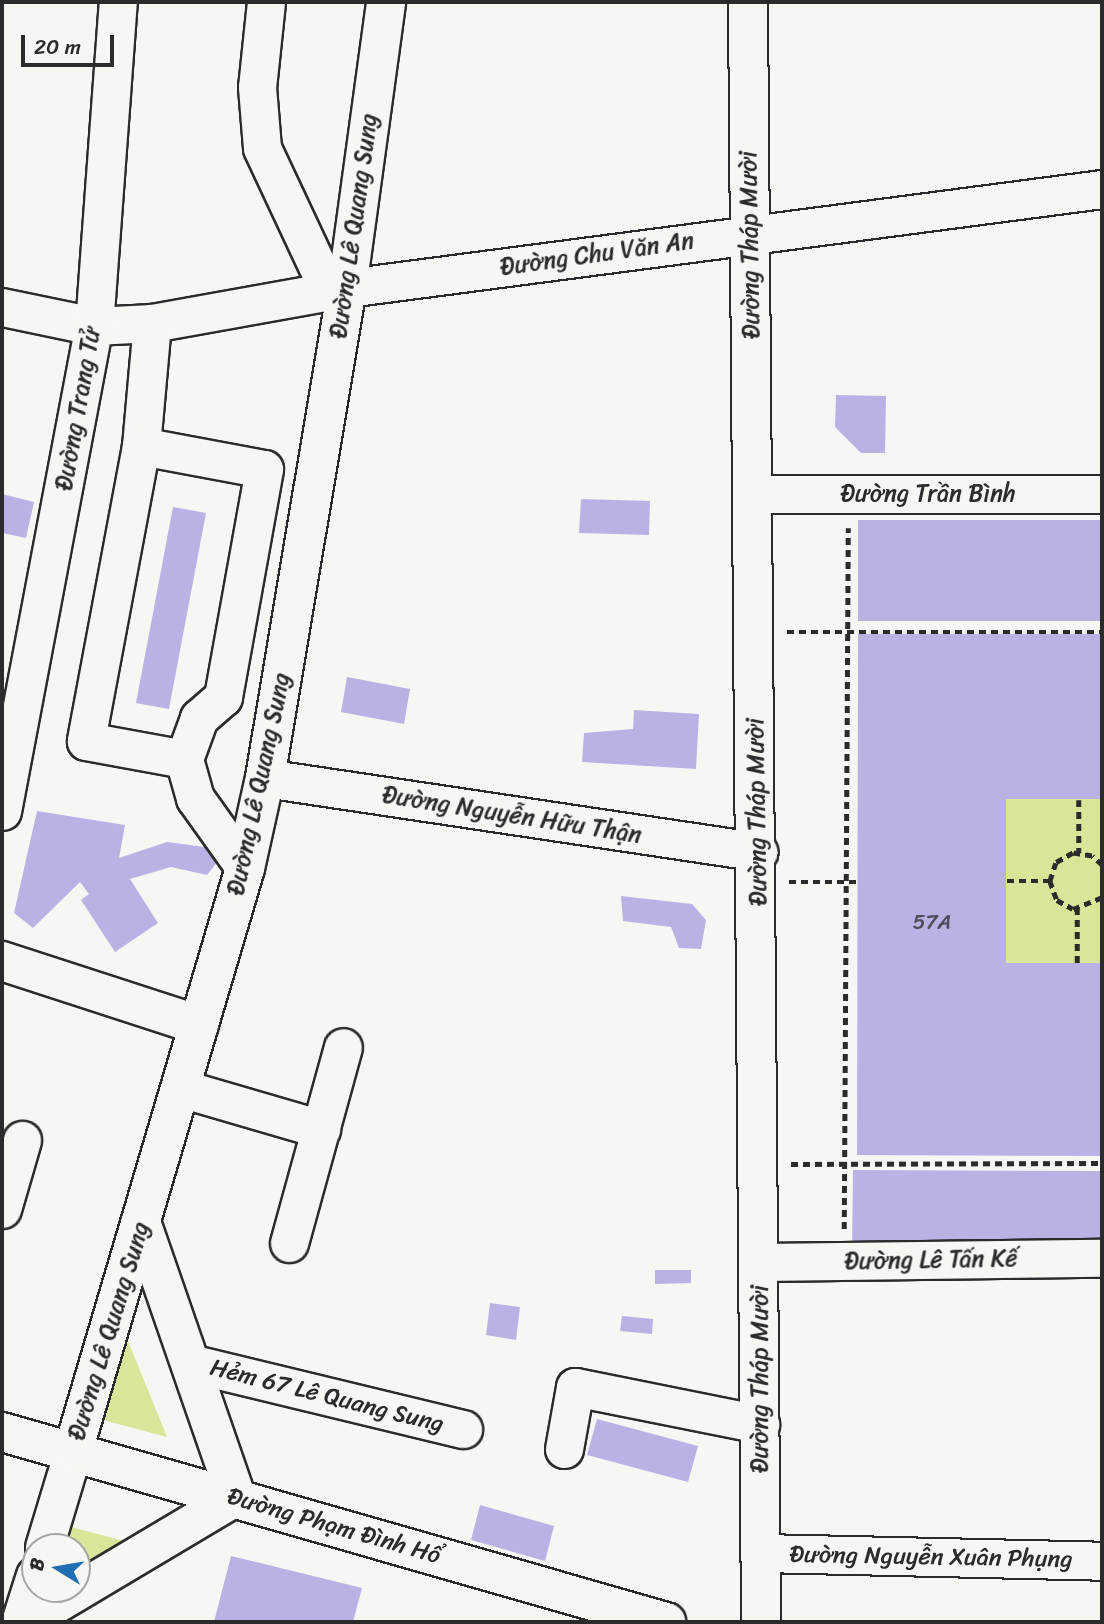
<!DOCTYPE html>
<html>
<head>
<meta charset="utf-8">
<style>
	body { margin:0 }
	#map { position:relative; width:1104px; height:1624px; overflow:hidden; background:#f6f6f2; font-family:Sriracha,sans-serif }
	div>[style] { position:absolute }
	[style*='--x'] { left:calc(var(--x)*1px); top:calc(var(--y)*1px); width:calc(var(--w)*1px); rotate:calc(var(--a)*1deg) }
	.green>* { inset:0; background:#d9e699 }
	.building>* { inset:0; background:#b9b3e5 }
	.path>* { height:4.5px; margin-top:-2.25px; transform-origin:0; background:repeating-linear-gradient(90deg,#2b2b2b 0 7px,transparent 0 12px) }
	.roads { filter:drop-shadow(2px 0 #2b2b2b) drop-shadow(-2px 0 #2b2b2b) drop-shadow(0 2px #2b2b2b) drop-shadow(0 -2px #2b2b2b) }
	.minor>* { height:37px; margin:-18.5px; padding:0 18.5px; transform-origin:18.5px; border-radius:18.5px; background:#f6f6f2 }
	.major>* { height:38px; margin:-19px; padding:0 19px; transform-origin:19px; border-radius:19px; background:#f6f6f2 }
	span { translate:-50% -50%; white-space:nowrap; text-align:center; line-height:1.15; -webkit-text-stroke:5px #f6f6f2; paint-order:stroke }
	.number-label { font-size:21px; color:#4e4d5a }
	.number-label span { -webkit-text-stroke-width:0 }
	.street-label { font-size:24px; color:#2b2b2b }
	.frame { position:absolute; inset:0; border:4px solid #2b2b2b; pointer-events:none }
	.north { position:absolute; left:21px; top:1533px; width:70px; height:70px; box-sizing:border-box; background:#f6f6f2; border:2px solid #a5a5a2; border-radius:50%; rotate:281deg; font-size:19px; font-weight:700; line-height:28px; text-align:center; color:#2b2b2b }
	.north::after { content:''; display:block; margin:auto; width:24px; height:32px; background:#1f6fb2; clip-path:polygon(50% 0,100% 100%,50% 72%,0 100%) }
	.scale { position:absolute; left:21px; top:35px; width:93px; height:32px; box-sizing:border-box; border:4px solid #2b2b2b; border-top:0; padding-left:9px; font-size:21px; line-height:24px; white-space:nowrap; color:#2b2b2b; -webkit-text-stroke:5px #f6f6f2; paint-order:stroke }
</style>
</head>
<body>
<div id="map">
	<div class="green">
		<i style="clip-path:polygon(1006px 799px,1102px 799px,1102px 963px,1006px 963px)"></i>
		<i style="clip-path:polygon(128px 1341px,167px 1437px,103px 1420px)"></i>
		<i style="clip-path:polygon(64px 1525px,135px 1544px,77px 1574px,77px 1547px,57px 1547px)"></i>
	</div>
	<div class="building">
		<i style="clip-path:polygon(836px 395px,886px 396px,885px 453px,861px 453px,835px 427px)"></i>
		<i style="clip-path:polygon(2px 494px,34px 502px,26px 538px,2px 533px)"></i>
		<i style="clip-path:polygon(581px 499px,650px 501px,649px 535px,579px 533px)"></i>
		<i style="clip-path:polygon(173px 507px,206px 513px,169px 709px,136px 703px)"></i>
		<i style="clip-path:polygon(858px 520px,1102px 520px,1102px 621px,858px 621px)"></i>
		<i style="clip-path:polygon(858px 634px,1102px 634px,1102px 799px,1006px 799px,1006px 963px,1102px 963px,1102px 1156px,857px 1155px)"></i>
		<i style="clip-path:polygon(347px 677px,410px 689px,404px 724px,341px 712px)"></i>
		<i style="clip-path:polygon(634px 710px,699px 714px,696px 769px,582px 762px,584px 733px,633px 729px)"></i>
		<i style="clip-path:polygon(37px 811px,125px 825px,119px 858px,167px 842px,227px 850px,207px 875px,171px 867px,130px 879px,158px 923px,115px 952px,81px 900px,89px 894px,80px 882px,33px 928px,14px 913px)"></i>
		<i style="clip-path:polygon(621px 896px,692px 904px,706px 920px,701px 949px,679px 948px,671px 927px,623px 921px)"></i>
		<i style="clip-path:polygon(853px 1170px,1102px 1171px,1102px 1254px,852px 1253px)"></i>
		<i style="clip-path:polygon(655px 1270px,691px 1270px,691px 1283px,655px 1284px)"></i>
		<i style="clip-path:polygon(490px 1303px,520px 1307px,516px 1340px,486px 1335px)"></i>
		<i style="clip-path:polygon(622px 1316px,653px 1319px,652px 1334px,620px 1331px)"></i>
		<i style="clip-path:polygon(597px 1419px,698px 1446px,688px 1482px,587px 1455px)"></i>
		<i style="clip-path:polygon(480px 1505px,554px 1526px,545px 1561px,471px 1540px)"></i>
		<i style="clip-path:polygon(231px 1556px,362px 1588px,353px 1622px,214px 1622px)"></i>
	</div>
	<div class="path">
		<i style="--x:787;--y:632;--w:315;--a:0"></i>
		<i style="--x:1079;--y:800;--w:53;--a:90"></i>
		<i style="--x:1102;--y:865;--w:13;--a:-138"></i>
		<i style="--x:1092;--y:856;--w:19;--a:-171"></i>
		<i style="--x:1073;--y:853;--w:20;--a:150"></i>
		<i style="--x:1056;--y:863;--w:19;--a:108"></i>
		<i style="--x:1050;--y:881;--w:20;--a:70"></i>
		<i style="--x:1057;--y:900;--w:18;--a:29"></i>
		<i style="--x:1073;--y:909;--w:31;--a:-22"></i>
		<i style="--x:1007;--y:881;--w:43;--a:0"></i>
		<i style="--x:789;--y:882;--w:70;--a:0"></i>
		<i style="--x:1077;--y:963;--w:54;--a:-90"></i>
		<i style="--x:791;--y:1164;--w:311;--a:-0.2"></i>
		<i style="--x:844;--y:1229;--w:701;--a:-89.67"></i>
	</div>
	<div class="roads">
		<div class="minor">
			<i style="--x:266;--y:2;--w:85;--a:96"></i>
			<i style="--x:257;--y:87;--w:61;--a:85.3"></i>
			<i style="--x:262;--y:148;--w:158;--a:64.9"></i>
			<i style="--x:2;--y:307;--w:94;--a:11.7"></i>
			<i style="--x:94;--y:326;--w:58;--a:-3"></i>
			<i style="--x:152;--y:323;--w:198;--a:-10.2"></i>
			<i style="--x:347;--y:288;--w:761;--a:-7.47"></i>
			<i style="--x:152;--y:323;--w:123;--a:95.1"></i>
			<i style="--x:141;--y:446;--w:125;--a:10.6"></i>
			<i style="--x:264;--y:469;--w:232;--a:100.2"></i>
			<i style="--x:223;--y:697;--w:32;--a:139"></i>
			<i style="--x:199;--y:718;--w:44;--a:110.1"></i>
			<i style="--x:184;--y:759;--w:41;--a:74.2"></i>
			<i style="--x:195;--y:798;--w:86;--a:54.5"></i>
			<i style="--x:141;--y:446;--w:300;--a:100.6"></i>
			<i style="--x:86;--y:741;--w:100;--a:10.4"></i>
			<i style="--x:753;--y:494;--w:349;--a:0"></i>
			<i style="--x:265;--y:778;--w:499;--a:8.5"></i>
			<i style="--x:2;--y:811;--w:494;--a:-79.3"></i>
			<i style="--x:94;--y:326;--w:325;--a:-85.8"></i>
			<i style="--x:180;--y:1088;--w:147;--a:16.2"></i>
			<i style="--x:2;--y:1209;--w:72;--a:-73.8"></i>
			<i style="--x:289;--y:1243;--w:203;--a:-74.6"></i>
			<i style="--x:760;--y:1262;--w:342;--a:-0.7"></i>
			<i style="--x:190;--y:1363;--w:281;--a:13.6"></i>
			<i style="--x:564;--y:1449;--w:63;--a:-79.9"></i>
			<i style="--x:575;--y:1387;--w:189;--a:11.3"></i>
			<i style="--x:44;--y:1547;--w:100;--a:-73.2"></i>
			<i style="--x:761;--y:1553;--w:341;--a:1.3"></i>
			<i style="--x:20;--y:1622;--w:49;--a:-72.3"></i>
			<i style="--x:25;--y:1622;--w:246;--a:-30.8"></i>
		</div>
		<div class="major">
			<i style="--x:748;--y:2;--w:1620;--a:89.54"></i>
			<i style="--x:2;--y:961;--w:207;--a:18"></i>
			<i style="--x:141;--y:1222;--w:290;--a:70.9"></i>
			<i style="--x:2;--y:1432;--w:691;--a:15.97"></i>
			<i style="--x:73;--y:1451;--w:608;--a:-73.56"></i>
			<i style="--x:245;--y:868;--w:92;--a:-77.5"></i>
			<i style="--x:265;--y:778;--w:497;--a:-80.5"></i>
			<i style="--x:347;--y:288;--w:289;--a:-82.2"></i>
		</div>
	</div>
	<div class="number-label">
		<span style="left:932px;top:922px">57A</span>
	</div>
	<div class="street-label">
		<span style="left:354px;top:226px;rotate:-82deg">Đường Lê Quang Sung</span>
		<span style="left:750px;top:245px;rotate:-91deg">Đường Tháp Mười</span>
		<span style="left:597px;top:254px;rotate:-8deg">Đường Chu Văn An</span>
		<span style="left:78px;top:409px;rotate:-80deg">Đường Trang Tử</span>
		<span style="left:928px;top:494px">Đường Trần Bình</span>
		<span style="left:259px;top:784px;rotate:-78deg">Đường Lê Quang Sung</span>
		<span style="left:757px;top:812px;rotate:-91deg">Đường Tháp Mười</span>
		<span style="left:512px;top:815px;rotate:9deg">Đường Nguyễn Hữu Thận</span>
		<span style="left:931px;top:1260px;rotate:-1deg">Đường Lê Tấn Kế</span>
		<span style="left:109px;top:1331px;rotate:-73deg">Đường Lê Quang Sung</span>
		<span style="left:760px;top:1379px;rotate:-90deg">Đường Tháp Mười</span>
		<span style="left:327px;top:1396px;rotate:14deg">Hẻm 67 Lê Quang Sung</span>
		<span style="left:334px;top:1526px;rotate:16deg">Đường Phạm Đình Hổ</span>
		<span style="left:931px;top:1557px;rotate:1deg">Đường Nguyễn Xuân Phụng</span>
	</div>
	<div class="frame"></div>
	<div class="north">B</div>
	<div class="scale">20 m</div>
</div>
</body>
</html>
